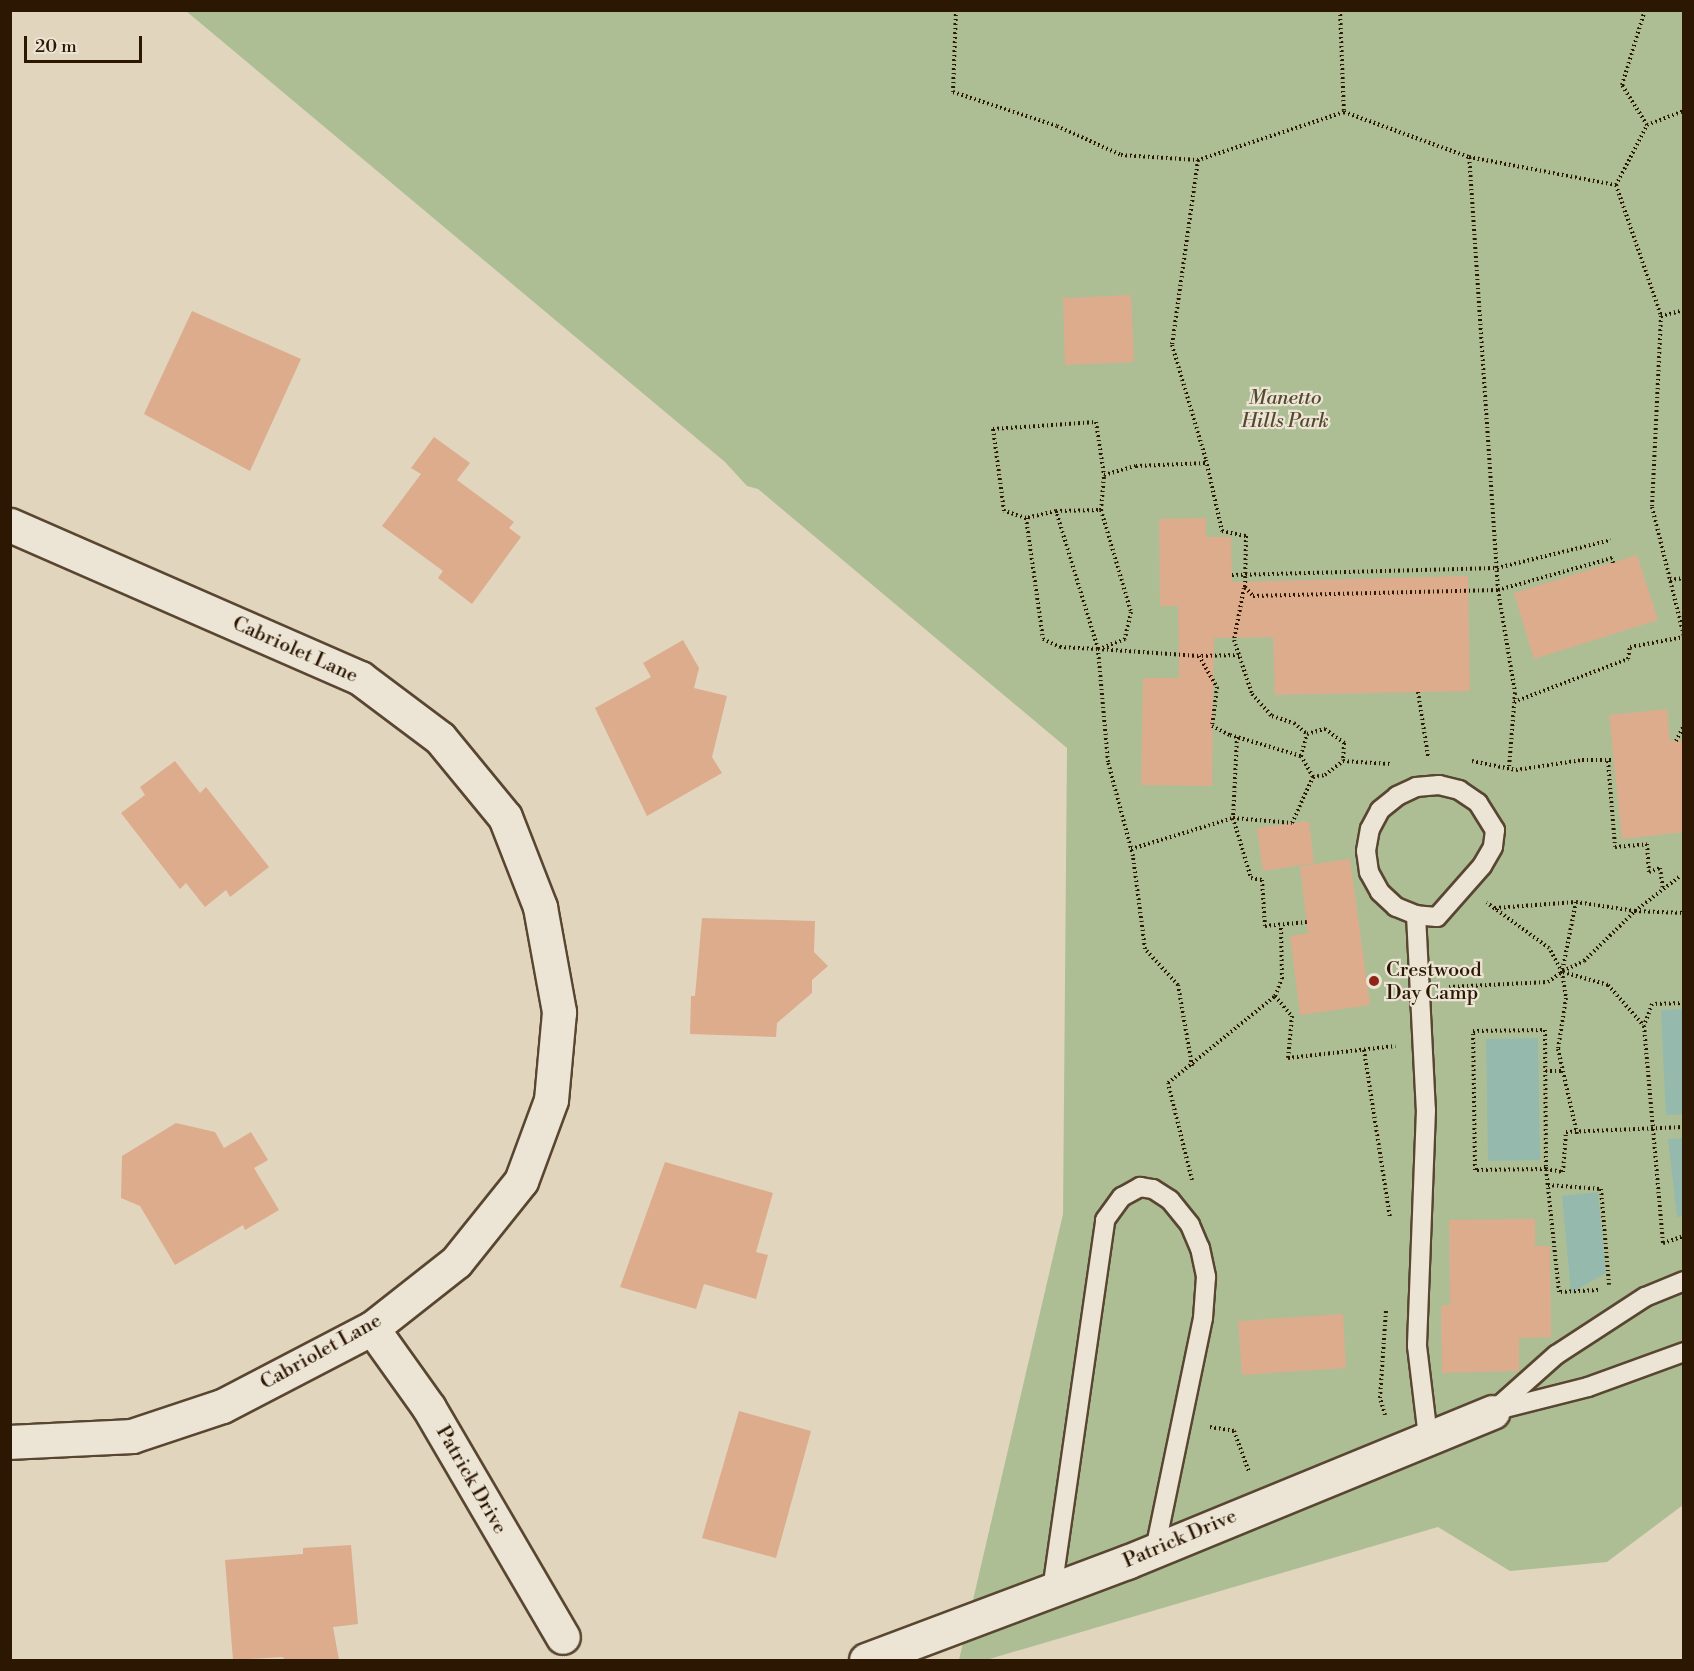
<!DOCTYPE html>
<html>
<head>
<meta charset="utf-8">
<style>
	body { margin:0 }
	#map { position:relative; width:1694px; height:1671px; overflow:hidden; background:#e1d5bd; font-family:"Libre Bodoni",serif }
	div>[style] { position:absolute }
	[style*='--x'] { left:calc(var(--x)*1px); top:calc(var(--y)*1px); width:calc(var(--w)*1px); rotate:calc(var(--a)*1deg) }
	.green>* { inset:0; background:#adbe95 }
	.water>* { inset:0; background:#95b9ac }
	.building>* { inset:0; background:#dcac8d }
	.path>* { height:4px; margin-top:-2px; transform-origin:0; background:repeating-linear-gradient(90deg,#2c1702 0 1.5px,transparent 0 4.5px) }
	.roads { filter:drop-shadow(2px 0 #594631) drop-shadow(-2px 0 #594631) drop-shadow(0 2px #594631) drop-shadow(0 -2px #594631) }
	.service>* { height:18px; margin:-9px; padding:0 9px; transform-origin:9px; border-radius:9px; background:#ece4d4 }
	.minor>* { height:33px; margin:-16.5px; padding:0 16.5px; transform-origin:16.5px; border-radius:16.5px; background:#ece4d4 }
	.dots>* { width:16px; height:16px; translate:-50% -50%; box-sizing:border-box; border:3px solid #ece4d4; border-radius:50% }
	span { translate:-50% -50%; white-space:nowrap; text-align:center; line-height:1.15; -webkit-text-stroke:4.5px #ece4d4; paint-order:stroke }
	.park-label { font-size:20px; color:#53492e; font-style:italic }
	.street-label { font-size:20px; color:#2c1702 }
	.poi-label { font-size:20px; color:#2c1702 }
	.left { translate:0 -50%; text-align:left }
	.frame { position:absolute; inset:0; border:12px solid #2c1702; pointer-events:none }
	.scale { position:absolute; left:24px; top:36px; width:118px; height:27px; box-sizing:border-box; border:3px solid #2c1702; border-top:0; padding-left:8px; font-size:18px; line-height:21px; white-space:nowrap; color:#2c1702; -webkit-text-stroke:4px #ece4d4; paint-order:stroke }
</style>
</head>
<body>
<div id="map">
	<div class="green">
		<i style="clip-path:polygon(186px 11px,1683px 11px,1683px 1505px,1607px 1562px,1510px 1571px,1438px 1527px,986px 1660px,959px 1660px,1063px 1214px,1067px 748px,758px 489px,747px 486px,725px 462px)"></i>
	</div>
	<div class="water">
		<i style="clip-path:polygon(1683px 1009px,1683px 1114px,1666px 1115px,1661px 1010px)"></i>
		<i style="clip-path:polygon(1538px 1038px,1540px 1160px,1488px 1161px,1486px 1039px)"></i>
		<i style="clip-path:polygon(1683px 1138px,1683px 1216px,1677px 1217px,1668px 1139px)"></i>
		<i style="clip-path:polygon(1598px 1192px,1606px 1273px,1571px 1293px,1562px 1196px)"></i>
	</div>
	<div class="building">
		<i style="clip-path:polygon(1131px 295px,1134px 362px,1065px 365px,1063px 298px)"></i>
		<i style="clip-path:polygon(192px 311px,301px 359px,250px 471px,144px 414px)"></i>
		<i style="clip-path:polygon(434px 437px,470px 463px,457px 480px,514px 522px,509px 528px,521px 537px,472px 604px,438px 578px,443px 571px,382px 526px,421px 474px,411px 468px)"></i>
		<i style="clip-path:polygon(1206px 518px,1206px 537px,1231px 537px,1232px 582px,1468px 576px,1470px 691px,1275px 695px,1273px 637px,1214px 638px,1212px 786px,1141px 785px,1143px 678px,1179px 678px,1178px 606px,1160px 606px,1159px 519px)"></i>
		<i style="clip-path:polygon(1637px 555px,1658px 620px,1534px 659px,1514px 593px)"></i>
		<i style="clip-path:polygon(683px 640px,699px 668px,694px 688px,727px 696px,712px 757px,722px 773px,647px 816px,595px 708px,651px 677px,643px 663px)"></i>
		<i style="clip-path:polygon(1667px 709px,1670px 741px,1683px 740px,1683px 832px,1622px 839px,1609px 715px)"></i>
		<i style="clip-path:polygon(175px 761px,200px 793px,206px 787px,269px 867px,230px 897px,226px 890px,205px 907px,186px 883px,180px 889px,121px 813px,145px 795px,140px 787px)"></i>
		<i style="clip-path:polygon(1309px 821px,1314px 863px,1263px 871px,1257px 828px)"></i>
		<i style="clip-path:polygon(1350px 859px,1370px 1005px,1300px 1015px,1290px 936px,1308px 933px,1300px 866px)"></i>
		<i style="clip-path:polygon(702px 918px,815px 921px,814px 952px,828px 966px,812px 980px,812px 993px,777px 1023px,776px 1037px,690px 1034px,691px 996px,695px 996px)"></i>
		<i style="clip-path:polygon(176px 1123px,215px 1132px,224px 1148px,251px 1132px,268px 1160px,254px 1168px,279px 1210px,245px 1230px,243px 1225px,175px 1265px,140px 1206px,121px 1198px,122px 1156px)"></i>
		<i style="clip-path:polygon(665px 1162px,773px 1193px,756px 1252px,768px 1255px,756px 1299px,704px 1284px,696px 1309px,620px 1287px)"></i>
		<i style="clip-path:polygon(1535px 1219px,1535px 1246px,1550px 1246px,1551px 1337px,1519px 1338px,1519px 1371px,1442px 1373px,1441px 1306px,1450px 1305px,1449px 1220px)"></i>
		<i style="clip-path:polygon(1343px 1314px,1346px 1368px,1242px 1375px,1238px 1321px)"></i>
		<i style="clip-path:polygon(739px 1411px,811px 1431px,776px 1558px,702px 1538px)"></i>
		<i style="clip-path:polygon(351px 1545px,358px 1624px,333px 1627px,339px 1660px,286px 1660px,282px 1657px,233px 1660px,225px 1560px,303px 1554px,303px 1548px)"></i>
	</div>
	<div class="path">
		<i style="--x:956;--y:10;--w:82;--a:92.1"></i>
		<i style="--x:953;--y:92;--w:109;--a:18.1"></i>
		<i style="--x:1057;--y:126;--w:70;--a:24.4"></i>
		<i style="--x:1121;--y:155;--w:77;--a:3.7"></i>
		<i style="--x:1340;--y:10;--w:102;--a:87.8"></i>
		<i style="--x:1344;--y:112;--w:133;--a:19.8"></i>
		<i style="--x:1344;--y:112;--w:154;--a:161.8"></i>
		<i style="--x:1198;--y:160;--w:187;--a:98"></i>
		<i style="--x:1172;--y:345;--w:120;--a:73.5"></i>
		<i style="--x:1206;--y:460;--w:73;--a:77.3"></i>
		<i style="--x:1222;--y:531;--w:25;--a:12"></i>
		<i style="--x:1246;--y:536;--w:51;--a:91.1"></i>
		<i style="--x:1245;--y:587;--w:12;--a:48"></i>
		<i style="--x:1253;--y:596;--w:245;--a:-1.4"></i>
		<i style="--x:1498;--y:590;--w:104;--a:80.6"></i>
		<i style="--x:1515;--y:693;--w:75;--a:94.6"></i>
		<i style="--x:1647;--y:125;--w:40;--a:-21"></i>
		<i style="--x:1616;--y:185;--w:139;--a:71"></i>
		<i style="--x:1684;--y:310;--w:24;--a:165"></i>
		<i style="--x:1661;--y:316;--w:191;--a:92.7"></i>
		<i style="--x:1652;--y:507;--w:133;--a:76.1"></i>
		<i style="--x:1101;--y:510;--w:35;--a:-85"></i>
		<i style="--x:1104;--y:475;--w:33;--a:-16"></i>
		<i style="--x:1136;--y:466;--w:71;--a:-2.4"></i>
		<i style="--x:1056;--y:511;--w:45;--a:-1.3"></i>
		<i style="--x:1101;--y:510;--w:106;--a:73.6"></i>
		<i style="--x:1131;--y:612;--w:28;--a:103"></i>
		<i style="--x:1125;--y:639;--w:26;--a:159"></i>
		<i style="--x:1026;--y:518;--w:23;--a:-162"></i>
		<i style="--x:1004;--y:511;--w:83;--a:-97.6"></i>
		<i style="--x:993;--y:429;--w:103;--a:-3.9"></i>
		<i style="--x:1096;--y:422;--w:54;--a:81.4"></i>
		<i style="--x:1613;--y:563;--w:5;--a:-101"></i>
		<i style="--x:1612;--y:558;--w:118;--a:164.3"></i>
		<i style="--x:1498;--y:590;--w:434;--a:-93.8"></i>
		<i style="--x:1469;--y:157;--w:150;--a:10.8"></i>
		<i style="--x:1616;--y:185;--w:68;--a:-62.7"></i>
		<i style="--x:1647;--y:125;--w:47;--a:-122"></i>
		<i style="--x:1622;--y:85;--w:78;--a:-73"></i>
		<i style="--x:1232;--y:575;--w:265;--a:-1.5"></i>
		<i style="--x:1497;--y:568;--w:117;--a:-13.8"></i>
		<i style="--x:1670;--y:580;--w:14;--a:-8"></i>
		<i style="--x:1244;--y:588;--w:53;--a:100.9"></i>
		<i style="--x:1234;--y:640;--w:57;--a:71.6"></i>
		<i style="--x:1252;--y:694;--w:30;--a:48"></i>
		<i style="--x:1272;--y:716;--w:23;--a:18"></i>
		<i style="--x:1294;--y:723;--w:17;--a:40"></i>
		<i style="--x:1239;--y:655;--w:40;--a:178.6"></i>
		<i style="--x:1199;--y:656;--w:36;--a:60"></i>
		<i style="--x:1217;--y:687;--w:39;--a:97"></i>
		<i style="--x:1212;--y:726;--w:20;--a:27"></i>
		<i style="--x:1230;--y:735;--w:74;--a:16.5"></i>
		<i style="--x:1301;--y:756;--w:24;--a:60"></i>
		<i style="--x:1313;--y:777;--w:12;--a:-9"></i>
		<i style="--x:1325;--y:775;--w:23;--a:-38"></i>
		<i style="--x:1343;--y:761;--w:47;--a:3.7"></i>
		<i style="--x:1418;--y:692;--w:65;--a:81.1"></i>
		<i style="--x:1514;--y:702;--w:122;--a:-20.7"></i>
		<i style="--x:1628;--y:659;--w:12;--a:-81"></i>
		<i style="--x:1630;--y:647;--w:55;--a:-10.5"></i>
		<i style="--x:1237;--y:737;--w:81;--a:92.8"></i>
		<i style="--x:1233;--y:818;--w:59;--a:4.8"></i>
		<i style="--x:1292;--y:823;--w:51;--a:-65.5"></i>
		<i style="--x:1676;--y:741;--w:18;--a:-63"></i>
		<i style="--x:1301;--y:756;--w:23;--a:-75"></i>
		<i style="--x:1307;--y:734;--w:19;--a:-16"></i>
		<i style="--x:1325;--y:729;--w:24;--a:36"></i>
		<i style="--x:1344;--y:743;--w:18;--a:93"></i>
		<i style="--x:1472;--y:761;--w:45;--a:11.6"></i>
		<i style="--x:1516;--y:770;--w:67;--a:-8.6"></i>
		<i style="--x:1582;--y:760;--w:31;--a:0"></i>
		<i style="--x:1608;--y:761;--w:86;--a:85.3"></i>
		<i style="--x:1615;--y:847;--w:32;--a:-5"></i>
		<i style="--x:1647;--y:844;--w:28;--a:86"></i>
		<i style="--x:1649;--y:872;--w:12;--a:-20"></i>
		<i style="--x:1660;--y:868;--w:21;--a:82"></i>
		<i style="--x:1131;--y:849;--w:107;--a:-16.9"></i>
		<i style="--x:1233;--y:818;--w:63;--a:73.3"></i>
		<i style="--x:1251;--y:878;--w:11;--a:10"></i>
		<i style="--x:1262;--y:880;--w:46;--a:86.3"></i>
		<i style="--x:1265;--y:926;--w:42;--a:-5.4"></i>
		<i style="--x:1576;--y:902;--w:71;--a:101.3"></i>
		<i style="--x:1562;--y:972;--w:26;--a:81"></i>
		<i style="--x:1566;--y:998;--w:52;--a:98.9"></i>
		<i style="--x:1558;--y:1049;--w:87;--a:77.4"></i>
		<i style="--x:1495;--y:908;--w:81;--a:-4.2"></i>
		<i style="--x:1576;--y:902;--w:60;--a:8.7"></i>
		<i style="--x:1635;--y:911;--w:56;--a:-37.7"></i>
		<i style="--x:1563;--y:971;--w:23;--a:-25"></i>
		<i style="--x:1584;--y:961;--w:71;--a:-44.4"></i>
		<i style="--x:1635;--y:911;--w:49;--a:2.3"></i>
		<i style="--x:1563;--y:972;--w:47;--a:16.1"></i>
		<i style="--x:1608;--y:985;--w:55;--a:48.7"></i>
		<i style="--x:1449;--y:987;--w:99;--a:-2.9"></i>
		<i style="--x:1548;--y:982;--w:17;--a:-36"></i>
		<i style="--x:1562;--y:972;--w:27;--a:-118"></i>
		<i style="--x:1549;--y:948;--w:77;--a:-144"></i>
		<i style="--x:1275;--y:996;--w:26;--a:50"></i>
		<i style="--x:1292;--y:1016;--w:42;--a:95.4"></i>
		<i style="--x:1288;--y:1058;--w:108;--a:-6.4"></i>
		<i style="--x:1684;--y:1003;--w:32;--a:178"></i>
		<i style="--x:1652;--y:1004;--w:23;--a:110"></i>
		<i style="--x:1644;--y:1026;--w:218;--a:85"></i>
		<i style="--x:1663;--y:1243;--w:22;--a:-18"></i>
		<i style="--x:1545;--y:1030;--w:139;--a:89.6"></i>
		<i style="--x:1546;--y:1169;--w:71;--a:179.2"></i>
		<i style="--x:1475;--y:1170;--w:139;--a:-90.8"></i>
		<i style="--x:1473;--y:1031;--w:72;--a:-0.8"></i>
		<i style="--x:1364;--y:1050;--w:170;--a:81.2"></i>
		<i style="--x:1192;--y:1066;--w:82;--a:-99.8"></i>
		<i style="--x:1178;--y:985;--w:49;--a:-132.5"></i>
		<i style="--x:1145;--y:949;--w:94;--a:-97.4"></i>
		<i style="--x:1133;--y:856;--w:97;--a:-104.9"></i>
		<i style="--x:1108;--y:762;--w:113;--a:-95.1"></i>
		<i style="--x:1098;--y:649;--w:144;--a:-106.9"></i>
		<i style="--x:1056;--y:511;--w:31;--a:167"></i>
		<i style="--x:1026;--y:518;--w:122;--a:82"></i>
		<i style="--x:1043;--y:639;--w:19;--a:25"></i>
		<i style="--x:1060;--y:647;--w:38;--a:3"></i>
		<i style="--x:1098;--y:649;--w:101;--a:4"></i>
		<i style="--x:1546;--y:1071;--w:17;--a:0"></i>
		<i style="--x:1192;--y:1180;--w:100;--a:-103.9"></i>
		<i style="--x:1168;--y:1083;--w:138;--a:-39.1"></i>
		<i style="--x:1275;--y:996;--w:18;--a:-68"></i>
		<i style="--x:1282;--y:979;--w:54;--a:-91.1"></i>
		<i style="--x:1548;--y:1185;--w:53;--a:4.3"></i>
		<i style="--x:1601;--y:1189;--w:96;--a:85.2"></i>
		<i style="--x:1598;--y:1290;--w:39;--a:177"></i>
		<i style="--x:1559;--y:1292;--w:124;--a:-96"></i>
		<i style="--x:1546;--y:1169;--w:17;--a:10"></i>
		<i style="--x:1563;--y:1172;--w:40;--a:-85.7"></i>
		<i style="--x:1566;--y:1132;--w:118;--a:-2.4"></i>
		<i style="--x:1385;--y:1415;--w:18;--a:-106"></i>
		<i style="--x:1380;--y:1398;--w:89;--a:-86.1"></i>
		<i style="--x:1210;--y:1427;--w:24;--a:9"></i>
		<i style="--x:1234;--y:1431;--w:44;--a:69.9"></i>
	</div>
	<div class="roads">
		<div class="service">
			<i style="--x:1439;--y:785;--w:21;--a:14"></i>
			<i style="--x:1459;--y:790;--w:23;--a:34"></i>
			<i style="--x:1478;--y:803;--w:32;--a:58"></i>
			<i style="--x:1495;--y:830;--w:17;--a:97"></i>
			<i style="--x:1493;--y:847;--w:22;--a:120"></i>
			<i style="--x:1482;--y:866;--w:68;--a:131.4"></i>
			<i style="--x:1437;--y:917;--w:21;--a:-175"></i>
			<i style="--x:1416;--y:915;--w:22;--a:-158"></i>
			<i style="--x:1396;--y:907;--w:22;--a:-137"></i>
			<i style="--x:1380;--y:892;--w:23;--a:-119"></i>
			<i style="--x:1369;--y:872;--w:21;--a:-98"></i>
			<i style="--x:1366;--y:851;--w:22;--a:-80"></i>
			<i style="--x:1370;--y:829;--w:21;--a:-62"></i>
			<i style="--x:1380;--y:810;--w:22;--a:-39"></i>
			<i style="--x:1397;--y:796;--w:21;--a:-25"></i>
			<i style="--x:1416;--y:787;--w:23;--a:-5"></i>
			<i style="--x:1416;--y:915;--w:195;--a:87.1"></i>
			<i style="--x:1426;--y:1110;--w:236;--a:92.2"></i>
			<i style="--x:1417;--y:1346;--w:92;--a:83.1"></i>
			<i style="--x:1497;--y:1410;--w:94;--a:-14.2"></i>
			<i style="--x:1588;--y:1387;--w:102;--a:-20"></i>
			<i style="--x:1492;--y:1412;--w:86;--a:-41.7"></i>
			<i style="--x:1556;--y:1355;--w:106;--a:-33.1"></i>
			<i style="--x:1645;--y:1297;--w:42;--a:-22.3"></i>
			<i style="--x:1052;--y:1590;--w:374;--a:-81.8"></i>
			<i style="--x:1105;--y:1220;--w:29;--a:-54"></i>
			<i style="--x:1122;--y:1197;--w:21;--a:-29"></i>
			<i style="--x:1140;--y:1187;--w:13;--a:9"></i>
			<i style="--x:1153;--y:1189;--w:20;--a:33"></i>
			<i style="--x:1170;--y:1200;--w:32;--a:51"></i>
			<i style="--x:1190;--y:1225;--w:25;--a:67"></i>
			<i style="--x:1200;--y:1248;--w:30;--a:78"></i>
			<i style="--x:1206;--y:1277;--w:41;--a:94.2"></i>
			<i style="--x:1203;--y:1318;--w:237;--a:101.7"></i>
		</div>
		<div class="minor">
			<i style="--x:10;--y:525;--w:382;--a:23.6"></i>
			<i style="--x:360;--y:678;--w:100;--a:36.9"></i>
			<i style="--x:440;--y:738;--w:102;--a:50.6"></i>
			<i style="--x:505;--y:817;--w:97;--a:68.7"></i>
			<i style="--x:540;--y:907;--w:107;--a:79.7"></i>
			<i style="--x:559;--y:1012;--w:88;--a:95.2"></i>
			<i style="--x:551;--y:1100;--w:86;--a:110.3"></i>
			<i style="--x:521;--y:1181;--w:104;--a:128.7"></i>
			<i style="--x:456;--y:1262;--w:107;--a:141.8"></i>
			<i style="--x:372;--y:1328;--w:169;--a:152.5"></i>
			<i style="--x:222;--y:1406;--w:95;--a:161.6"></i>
			<i style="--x:132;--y:1436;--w:122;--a:177.2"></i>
			<i style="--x:372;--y:1328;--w:98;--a:54.5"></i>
			<i style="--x:429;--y:1408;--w:265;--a:59.7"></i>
			<i style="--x:866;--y:1660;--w:279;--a:-20.6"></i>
			<i style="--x:1127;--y:1562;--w:395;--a:-22.3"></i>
		</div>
	</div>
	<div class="dots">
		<i style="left:1374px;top:981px;background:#8f2418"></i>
	</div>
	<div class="park-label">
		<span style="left:1285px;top:410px">Manetto<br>Hills Park</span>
	</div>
	<div class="street-label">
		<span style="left:295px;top:650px;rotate:24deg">Cabriolet Lane</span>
		<span style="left:321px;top:1352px;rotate:-29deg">Cabriolet Lane</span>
		<span style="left:471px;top:1480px;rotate:60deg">Patrick Drive</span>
		<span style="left:1180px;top:1539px;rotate:-23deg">Patrick Drive</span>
	</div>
	<div class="poi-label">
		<span class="left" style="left:1386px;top:982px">Crestwood<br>Day Camp</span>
	</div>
	<div class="frame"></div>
	<div class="scale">20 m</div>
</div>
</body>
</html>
